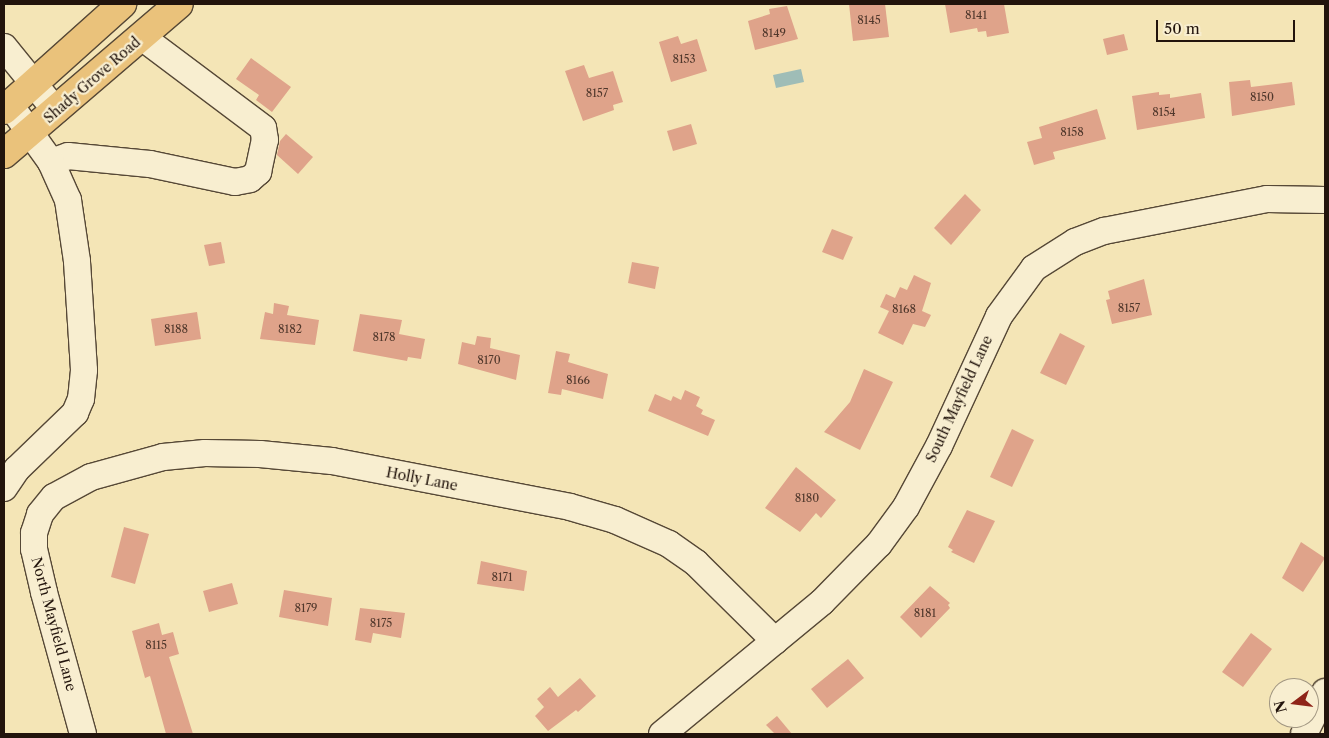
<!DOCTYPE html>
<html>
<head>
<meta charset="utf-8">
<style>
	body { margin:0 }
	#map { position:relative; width:1329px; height:738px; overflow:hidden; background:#f4e5b6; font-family:"Libre Caslon Text",serif }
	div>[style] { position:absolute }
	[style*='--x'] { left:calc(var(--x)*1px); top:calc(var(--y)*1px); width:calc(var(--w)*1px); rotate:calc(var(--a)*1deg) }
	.water>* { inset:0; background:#9fbdb7 }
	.building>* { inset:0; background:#dfa38a }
	.roads { filter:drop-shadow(1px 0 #564836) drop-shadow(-1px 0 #564836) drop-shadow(0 1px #564836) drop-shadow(0 -1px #564836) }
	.minor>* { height:26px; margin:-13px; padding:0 13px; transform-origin:13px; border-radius:13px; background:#f8eed0 }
	.major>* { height:28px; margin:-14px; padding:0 14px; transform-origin:14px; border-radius:14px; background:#eac27b }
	span { translate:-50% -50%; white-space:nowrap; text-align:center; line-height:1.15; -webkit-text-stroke:4.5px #f8eed0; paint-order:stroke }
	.number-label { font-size:11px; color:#51382c }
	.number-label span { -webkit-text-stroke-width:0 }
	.street-label { font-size:14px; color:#22140c }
	.frame { position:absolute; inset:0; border:5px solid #22140c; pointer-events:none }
	.north { position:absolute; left:1269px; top:678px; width:50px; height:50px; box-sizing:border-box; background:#f8eed0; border:1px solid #a29782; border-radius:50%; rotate:255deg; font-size:14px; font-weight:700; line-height:20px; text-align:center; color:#22140c }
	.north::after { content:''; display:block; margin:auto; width:18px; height:22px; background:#8f2418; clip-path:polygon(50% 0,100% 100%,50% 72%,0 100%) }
	.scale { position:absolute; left:1156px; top:20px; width:139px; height:22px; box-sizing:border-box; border:2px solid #22140c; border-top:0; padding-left:6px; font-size:15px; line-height:18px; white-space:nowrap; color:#22140c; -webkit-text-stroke:4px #f8eed0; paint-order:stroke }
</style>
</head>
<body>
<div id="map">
	<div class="water">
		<i style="clip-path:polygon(801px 69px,804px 82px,776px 88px,773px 75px)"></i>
	</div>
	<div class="building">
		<i style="clip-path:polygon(849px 4px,885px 4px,889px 37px,853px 41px)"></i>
		<i style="clip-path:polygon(945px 4px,1004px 4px,1009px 33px,987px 37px,986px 31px,978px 32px,977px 28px,950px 33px)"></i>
		<i style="clip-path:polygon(787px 6px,798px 39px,755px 50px,748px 21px,770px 14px,769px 9px)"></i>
		<i style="clip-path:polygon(1124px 34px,1128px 50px,1107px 55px,1103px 39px)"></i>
		<i style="clip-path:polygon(678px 36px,681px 44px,697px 39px,707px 71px,671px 82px,659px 42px)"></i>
		<i style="clip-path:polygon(251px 58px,291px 87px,272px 112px,256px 100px,259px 95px,236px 79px)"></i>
		<i style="clip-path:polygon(584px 65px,589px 78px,613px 71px,623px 102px,613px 105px,614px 110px,583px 121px,565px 71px)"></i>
		<i style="clip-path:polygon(1250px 80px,1251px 87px,1292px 82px,1295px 105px,1232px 116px,1229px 82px)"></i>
		<i style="clip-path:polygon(1159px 92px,1159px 95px,1170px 94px,1170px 98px,1201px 93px,1205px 118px,1137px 130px,1132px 96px)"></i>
		<i style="clip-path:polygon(1097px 109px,1106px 139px,1053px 152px,1055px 159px,1034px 165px,1027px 142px,1042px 138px,1039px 127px)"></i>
		<i style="clip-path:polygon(691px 124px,697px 144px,673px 151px,667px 131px)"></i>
		<i style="clip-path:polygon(286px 134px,313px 157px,298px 174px,277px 155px,280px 141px)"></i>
		<i style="clip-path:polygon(965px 194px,981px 210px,951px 245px,934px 228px)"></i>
		<i style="clip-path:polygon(832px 229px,853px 237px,843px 260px,822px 252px)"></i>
		<i style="clip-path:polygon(221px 242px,225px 263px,209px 266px,204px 245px)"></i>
		<i style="clip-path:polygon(632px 262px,659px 267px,655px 289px,628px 283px)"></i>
		<i style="clip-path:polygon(914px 275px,931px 283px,922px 311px,931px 315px,925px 327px,913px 324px,903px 345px,878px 333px,889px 311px,880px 307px,886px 294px,895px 298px,900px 287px,907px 290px)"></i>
		<i style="clip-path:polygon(1144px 279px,1152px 315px,1112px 324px,1106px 300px,1110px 299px,1108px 291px)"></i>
		<i style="clip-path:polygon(274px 303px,289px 306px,287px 315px,319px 320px,315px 345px,260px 339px,265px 312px,273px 314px)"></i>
		<i style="clip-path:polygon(197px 312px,201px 339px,155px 346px,151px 319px)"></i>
		<i style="clip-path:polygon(360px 314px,402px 320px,399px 334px,425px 339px,421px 359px,408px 357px,407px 361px,353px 351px)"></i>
		<i style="clip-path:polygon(1060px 333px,1085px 346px,1066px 385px,1040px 373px)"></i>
		<i style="clip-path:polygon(477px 336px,491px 338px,490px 348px,520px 355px,516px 380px,458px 364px,462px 342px,475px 345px)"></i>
		<i style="clip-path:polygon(556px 351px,570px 354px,568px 362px,608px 374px,603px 399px,562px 389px,561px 395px,548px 393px)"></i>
		<i style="clip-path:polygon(864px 369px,893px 382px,860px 450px,824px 432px,850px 402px)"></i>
		<i style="clip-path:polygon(685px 390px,700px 397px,696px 406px,703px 410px,701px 414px,715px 420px,708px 436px,648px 411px,655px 394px,671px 401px,673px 396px,681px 400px)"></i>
		<i style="clip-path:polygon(1012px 429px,1034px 440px,1012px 487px,990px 477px)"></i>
		<i style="clip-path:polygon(796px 467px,836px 500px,821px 518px,816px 513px,800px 532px,765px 508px)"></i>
		<i style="clip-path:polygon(967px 510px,995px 521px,974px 563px,951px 552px,953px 550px,948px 547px)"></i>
		<i style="clip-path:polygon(124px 527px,149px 534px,135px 584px,111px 577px)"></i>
		<i style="clip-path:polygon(1301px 542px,1325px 558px,1303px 592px,1282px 578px)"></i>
		<i style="clip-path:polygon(481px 561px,527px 571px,524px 591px,477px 584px)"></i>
		<i style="clip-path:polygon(232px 583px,238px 604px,209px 612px,203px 591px)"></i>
		<i style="clip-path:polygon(930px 586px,950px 603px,948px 605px,950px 608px,921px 638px,900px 617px)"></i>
		<i style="clip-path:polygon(284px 590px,332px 598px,328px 626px,279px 617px)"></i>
		<i style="clip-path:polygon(360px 608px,405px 613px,401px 638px,373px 633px,371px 643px,355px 640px)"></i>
		<i style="clip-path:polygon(159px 623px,162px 635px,173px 632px,179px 654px,169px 657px,193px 734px,166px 734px,150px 676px,145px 678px,132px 631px)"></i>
		<i style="clip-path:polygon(1251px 633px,1272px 649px,1243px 687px,1222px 672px)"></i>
		<i style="clip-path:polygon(848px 659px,864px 678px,827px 708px,811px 689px)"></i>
		<i style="clip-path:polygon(580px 678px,596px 696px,578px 712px,576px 710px,548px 731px,535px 716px,544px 707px,537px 699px,550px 687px,558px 697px)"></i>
		<i style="clip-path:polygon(777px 716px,792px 734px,775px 734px,766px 725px)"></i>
	</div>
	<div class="roads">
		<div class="minor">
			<i style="--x:4;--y:47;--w:82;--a:50.9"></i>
			<i style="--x:51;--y:162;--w:18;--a:-19"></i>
			<i style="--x:68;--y:156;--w:82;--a:5.6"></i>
			<i style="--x:150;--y:164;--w:87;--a:12"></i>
			<i style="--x:235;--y:182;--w:15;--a:-11"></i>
			<i style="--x:250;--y:179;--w:11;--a:-41"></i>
			<i style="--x:258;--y:172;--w:33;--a:-78"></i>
			<i style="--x:265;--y:140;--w:12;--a:-99"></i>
			<i style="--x:263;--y:128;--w:151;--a:-143.1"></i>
			<i style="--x:4;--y:488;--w:23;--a:-56"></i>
			<i style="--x:17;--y:469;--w:81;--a:-44"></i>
			<i style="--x:75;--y:413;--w:15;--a:-67"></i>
			<i style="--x:81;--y:399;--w:29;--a:-84"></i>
			<i style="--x:84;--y:370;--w:109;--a:-93.7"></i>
			<i style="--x:77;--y:261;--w:62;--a:-98.4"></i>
			<i style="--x:68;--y:200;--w:42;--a:-114.1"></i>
			<i style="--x:51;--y:162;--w:70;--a:-125.7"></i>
			<i style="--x:83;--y:734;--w:147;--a:-105.4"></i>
			<i style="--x:44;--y:592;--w:44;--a:-103.1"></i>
			<i style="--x:34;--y:549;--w:16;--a:-90"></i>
			<i style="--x:34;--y:533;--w:20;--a:-72"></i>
			<i style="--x:40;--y:514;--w:22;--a:-51"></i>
			<i style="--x:54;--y:497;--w:42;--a:-28.4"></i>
			<i style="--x:91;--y:477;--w:75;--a:-15.5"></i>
			<i style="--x:163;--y:457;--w:42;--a:-5.4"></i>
			<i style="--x:205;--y:453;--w:55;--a:1"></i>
			<i style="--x:260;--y:454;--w:72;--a:5.6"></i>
			<i style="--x:332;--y:461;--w:242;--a:10.9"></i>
			<i style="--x:570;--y:507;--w:47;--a:16.1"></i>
			<i style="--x:615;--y:520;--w:59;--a:24"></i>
			<i style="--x:669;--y:544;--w:33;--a:35"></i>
			<i style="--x:696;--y:563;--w:111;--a:44.6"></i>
			<i style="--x:662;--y:734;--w:207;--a:-39.5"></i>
			<i style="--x:822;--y:602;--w:81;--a:-45.5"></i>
			<i style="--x:879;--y:544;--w:46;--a:-53.9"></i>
			<i style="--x:906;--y:507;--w:69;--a:-61.6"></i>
			<i style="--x:939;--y:446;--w:143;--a:-65.2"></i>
			<i style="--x:999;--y:316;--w:59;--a:-53.9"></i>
			<i style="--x:1034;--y:268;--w:49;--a:-32.4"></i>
			<i style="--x:1075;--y:242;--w:31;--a:-21"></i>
			<i style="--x:1104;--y:231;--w:166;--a:-11.1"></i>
			<i style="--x:1267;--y:199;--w:58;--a:1"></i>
			<i style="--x:1304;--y:734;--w:47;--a:-63.4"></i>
		</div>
		<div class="major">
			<i style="--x:4;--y:110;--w:159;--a:-41.9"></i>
			<i style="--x:4;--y:154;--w:230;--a:-40.6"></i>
		</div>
	</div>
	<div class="number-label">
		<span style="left:976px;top:15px">8141</span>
		<span style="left:869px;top:20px">8145</span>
		<span style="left:774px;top:33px">8149</span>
		<span style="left:684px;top:59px">8153</span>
		<span style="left:597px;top:93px">8157</span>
		<span style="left:1262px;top:97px">8150</span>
		<span style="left:1164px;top:112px">8154</span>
		<span style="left:1072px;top:132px">8158</span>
		<span style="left:1129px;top:308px">8157</span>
		<span style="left:904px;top:309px">8168</span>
		<span style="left:176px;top:329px">8188</span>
		<span style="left:290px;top:329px">8182</span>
		<span style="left:384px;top:337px">8178</span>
		<span style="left:489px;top:360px">8170</span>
		<span style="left:578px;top:380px">8166</span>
		<span style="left:807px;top:498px">8180</span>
		<span style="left:502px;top:577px">8171</span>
		<span style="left:306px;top:608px">8179</span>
		<span style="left:925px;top:613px">8181</span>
		<span style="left:381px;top:623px">8175</span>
		<span style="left:156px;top:645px">8115</span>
	</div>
	<div class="street-label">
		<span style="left:92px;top:80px;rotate:-41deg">Shady Grove Road</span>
		<span style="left:959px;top:399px;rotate:-65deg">South Mayfield Lane</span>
		<span style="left:422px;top:479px;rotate:11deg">Holly Lane</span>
		<span style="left:54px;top:624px;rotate:75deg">North Mayfield Lane</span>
	</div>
	<div class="frame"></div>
	<div class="north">N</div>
	<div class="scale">50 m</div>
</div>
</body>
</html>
